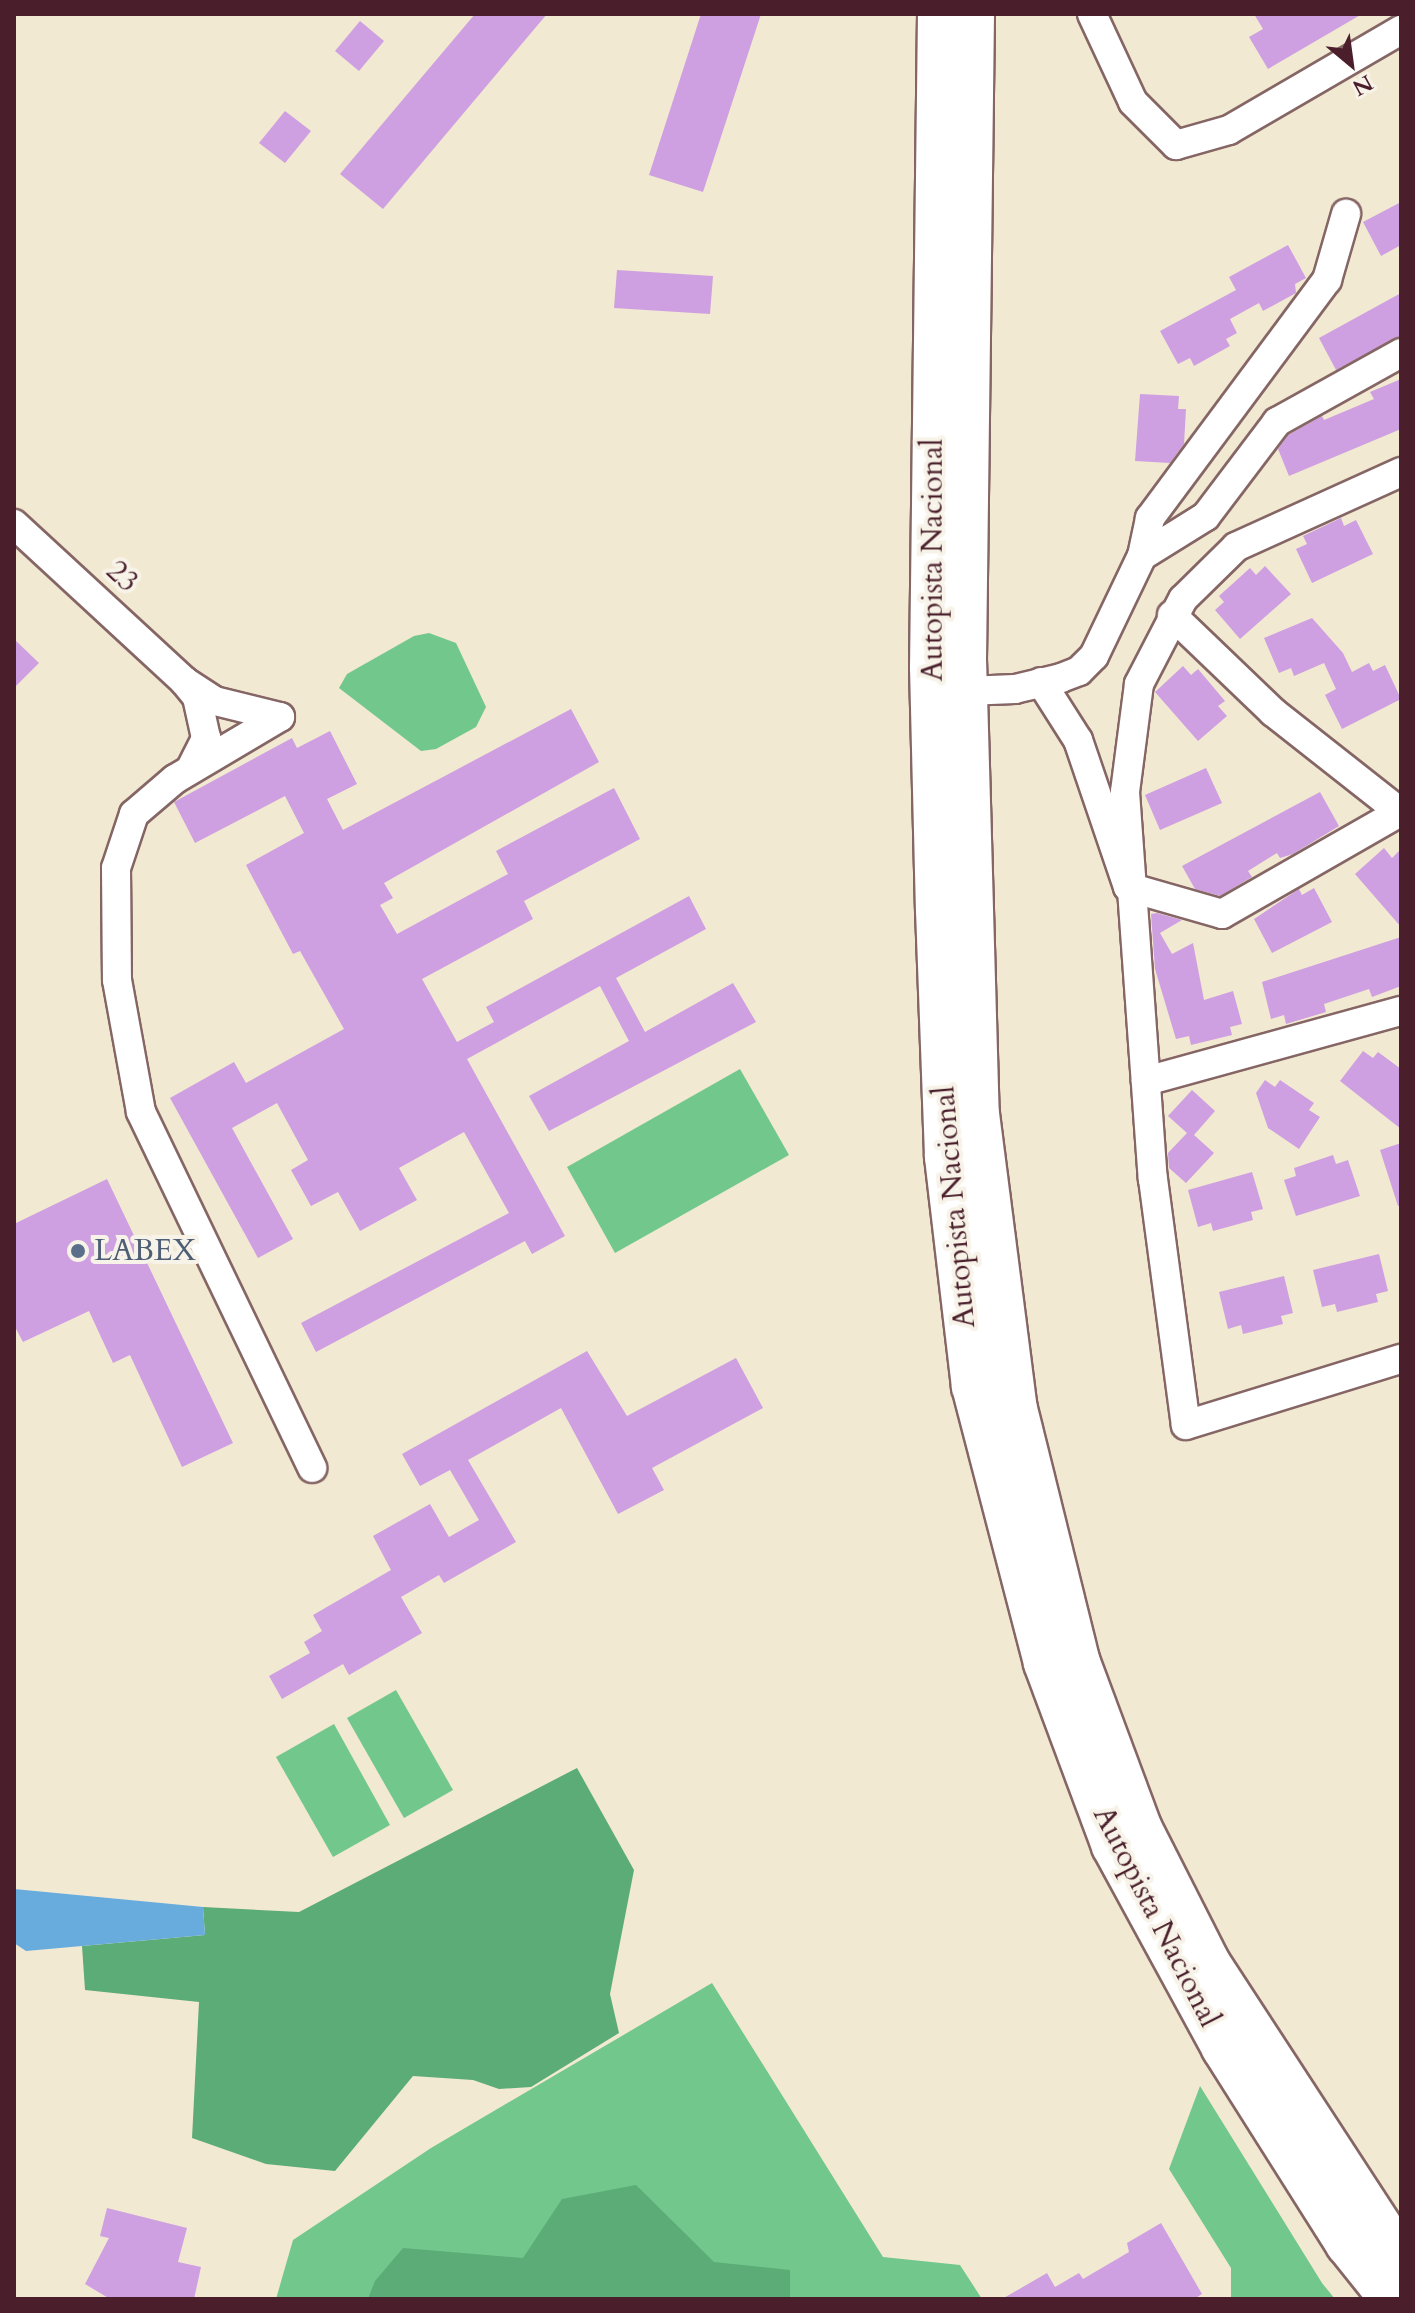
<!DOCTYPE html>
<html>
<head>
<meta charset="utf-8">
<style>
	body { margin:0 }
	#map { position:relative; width:1415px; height:2313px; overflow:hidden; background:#f2e9d2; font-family:Cardo,serif }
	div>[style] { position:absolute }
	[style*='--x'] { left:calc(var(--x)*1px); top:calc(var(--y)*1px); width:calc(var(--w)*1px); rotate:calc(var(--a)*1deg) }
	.green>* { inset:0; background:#71c78c }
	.forest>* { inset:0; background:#5cac78 }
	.water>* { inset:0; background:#67acdd }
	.building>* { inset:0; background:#ce9fe1 }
	.roads { filter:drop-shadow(2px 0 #856665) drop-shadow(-2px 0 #856665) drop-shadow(0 2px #856665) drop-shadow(0 -2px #856665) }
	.minor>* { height:28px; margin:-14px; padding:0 14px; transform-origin:14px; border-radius:14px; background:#fff }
	.highway>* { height:42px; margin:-21px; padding:0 21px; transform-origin:21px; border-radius:21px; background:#fff }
	.dots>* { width:22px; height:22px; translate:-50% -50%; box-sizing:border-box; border:4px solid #f7f3e8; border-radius:50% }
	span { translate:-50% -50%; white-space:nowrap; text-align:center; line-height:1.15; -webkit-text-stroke:8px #f7f3e8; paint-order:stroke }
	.street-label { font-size:30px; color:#4a1f2b }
	.service-label { font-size:30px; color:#4e5e75 }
	.left { translate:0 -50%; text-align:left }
	.frame { position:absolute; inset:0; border:16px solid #4a1f2b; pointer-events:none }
	.north { position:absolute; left:1311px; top:24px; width:80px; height:80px; -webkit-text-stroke:6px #f7f3e8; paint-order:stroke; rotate:151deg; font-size:22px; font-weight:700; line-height:32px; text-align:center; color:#4a1f2b }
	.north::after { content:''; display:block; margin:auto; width:28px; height:36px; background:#4a1f2b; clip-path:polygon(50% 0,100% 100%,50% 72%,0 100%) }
</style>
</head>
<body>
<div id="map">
	<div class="green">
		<i style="clip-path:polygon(429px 633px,456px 643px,486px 707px,476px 727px,436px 749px,421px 751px,339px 688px,347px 674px,414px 636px)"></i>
		<i style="clip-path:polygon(740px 1069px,789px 1155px,615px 1253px,567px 1167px)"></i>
		<i style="clip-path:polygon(396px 1690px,453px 1790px,404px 1818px,347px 1718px)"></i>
		<i style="clip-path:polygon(334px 1724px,390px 1825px,333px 1857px,276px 1757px)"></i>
		<i style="clip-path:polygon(712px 1983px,883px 2257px,960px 2265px,982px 2299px,276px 2299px,293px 2240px,431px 2148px)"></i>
		<i style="clip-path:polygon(1200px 2086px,1322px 2283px,1335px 2299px,1231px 2299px,1231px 2268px,1169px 2169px)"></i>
	</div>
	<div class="forest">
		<i style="clip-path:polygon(577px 1768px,634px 1870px,610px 1994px,619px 2033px,531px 2087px,499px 2089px,473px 2080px,413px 2076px,335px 2171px,266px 2164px,192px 2138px,199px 2002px,85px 1990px,82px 1946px,205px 1935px,203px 1907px,299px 1912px)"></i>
		<i style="clip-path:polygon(636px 2185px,714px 2262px,790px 2270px,790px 2299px,368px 2299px,375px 2281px,403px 2248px,523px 2258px,562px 2199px)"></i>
	</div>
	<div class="water">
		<i style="clip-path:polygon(14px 1889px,203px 1907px,205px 1935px,26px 1951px,14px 1943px)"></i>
	</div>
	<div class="building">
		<i style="clip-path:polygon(475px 14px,547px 14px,383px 209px,340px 174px)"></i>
		<i style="clip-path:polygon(701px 14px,761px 14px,703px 192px,649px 175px)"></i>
		<i style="clip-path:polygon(1254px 14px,1362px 14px,1268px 69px,1249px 37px,1263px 29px)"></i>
		<i style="clip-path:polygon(360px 21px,384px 41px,359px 71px,335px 51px)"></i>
		<i style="clip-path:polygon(285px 111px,311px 131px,285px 163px,259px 143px)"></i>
		<i style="clip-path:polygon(1401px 202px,1401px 245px,1381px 256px,1363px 222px)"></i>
		<i style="clip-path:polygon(1288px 245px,1306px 278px,1295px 284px,1296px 293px,1263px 311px,1259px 303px,1230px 319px,1237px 333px,1226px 339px,1230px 346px,1194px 366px,1190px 358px,1178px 364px,1160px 331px,1236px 290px,1229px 277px)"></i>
		<i style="clip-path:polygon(617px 270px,713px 276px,710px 314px,614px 308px)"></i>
		<i style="clip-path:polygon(1401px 293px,1401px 336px,1336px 370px,1319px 338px)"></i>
		<i style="clip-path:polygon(1401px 379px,1401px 429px,1289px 476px,1278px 449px,1288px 435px,1322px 416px,1324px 420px,1374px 399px,1370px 392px)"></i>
		<i style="clip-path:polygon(1140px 394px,1179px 396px,1178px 409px,1186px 409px,1184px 444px,1170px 463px,1135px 461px)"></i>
		<i style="clip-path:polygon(1341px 518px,1344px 526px,1356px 520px,1373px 554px,1312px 583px,1296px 549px,1307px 544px,1303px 536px)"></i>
		<i style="clip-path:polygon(1265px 566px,1291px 594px,1240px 639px,1215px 610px,1224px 602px,1219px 596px,1250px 568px,1256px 575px)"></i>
		<i style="clip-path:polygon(1312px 618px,1343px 653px,1352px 672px,1369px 663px,1373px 671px,1385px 665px,1401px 699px,1342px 729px,1325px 695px,1336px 689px,1324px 663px,1294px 676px,1291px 668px,1279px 673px,1264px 638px)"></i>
		<i style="clip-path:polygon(14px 639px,39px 663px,14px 688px)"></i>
		<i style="clip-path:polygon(1183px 666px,1191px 675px,1198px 669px,1225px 701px,1218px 706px,1227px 716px,1198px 741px,1155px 692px)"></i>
		<i style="clip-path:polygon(571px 709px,599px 762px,384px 883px,393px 898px,380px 905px,397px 934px,508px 874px,496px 851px,614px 788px,640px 839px,524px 901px,533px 919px,422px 979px,457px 1042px,494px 1022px,486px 1007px,689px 896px,706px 929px,616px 978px,645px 1032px,733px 983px,756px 1022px,549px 1131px,529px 1096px,629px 1041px,600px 986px,467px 1059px,565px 1236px,532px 1254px,525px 1241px,316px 1352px,301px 1323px,509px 1213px,464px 1132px,399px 1168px,417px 1200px,360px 1231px,338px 1192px,311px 1206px,291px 1170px,308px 1160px,277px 1103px,232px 1128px,293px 1239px,258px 1258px,170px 1098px,234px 1062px,246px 1083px,344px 1029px,300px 951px,293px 954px,246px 865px,304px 833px,285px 796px,195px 843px,174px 802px,292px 738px,297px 748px,330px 731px,357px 784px,327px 799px,343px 830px)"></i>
		<i style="clip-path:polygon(1206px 768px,1222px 803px,1160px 830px,1145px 795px)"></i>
		<i style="clip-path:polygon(1320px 792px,1339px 826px,1293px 854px,1280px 858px,1277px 853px,1248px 871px,1252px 877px,1220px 896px,1195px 889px,1182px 866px)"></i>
		<i style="clip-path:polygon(1384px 848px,1392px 858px,1401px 849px,1401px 927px,1355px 874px)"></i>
		<i style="clip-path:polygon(1314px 888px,1332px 922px,1272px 953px,1254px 919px,1299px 889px,1302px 895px)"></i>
		<i style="clip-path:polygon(1157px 913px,1182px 920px,1160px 933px,1172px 954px,1193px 943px,1204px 1000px,1233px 991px,1242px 1024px,1230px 1027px,1232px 1035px,1191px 1045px,1189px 1036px,1176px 1039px,1155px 969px,1151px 914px)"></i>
		<i style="clip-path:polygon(1401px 937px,1401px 986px,1372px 997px,1369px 989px,1324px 1004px,1326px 1012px,1286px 1024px,1284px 1015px,1271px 1019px,1262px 982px)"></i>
		<i style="clip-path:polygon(1363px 1051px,1373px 1058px,1378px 1052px,1401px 1069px,1401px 1129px,1340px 1081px)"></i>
		<i style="clip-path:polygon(1265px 1080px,1275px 1087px,1280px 1080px,1314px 1103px,1309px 1110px,1320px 1117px,1299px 1149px,1268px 1128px,1256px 1093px)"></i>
		<i style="clip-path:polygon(1192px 1090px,1215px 1111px,1194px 1135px,1214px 1153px,1186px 1183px,1169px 1168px,1168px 1153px,1187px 1133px,1168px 1116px)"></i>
		<i style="clip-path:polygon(1401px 1143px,1401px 1205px,1398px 1206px,1380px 1150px)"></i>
		<i style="clip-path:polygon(1333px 1155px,1336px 1164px,1348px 1160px,1360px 1196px,1296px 1216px,1284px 1180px,1296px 1176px,1294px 1168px)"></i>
		<i style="clip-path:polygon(1252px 1172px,1263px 1209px,1251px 1212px,1253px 1220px,1213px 1231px,1211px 1223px,1198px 1227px,1188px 1190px)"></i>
		<i style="clip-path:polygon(107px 1179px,233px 1443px,182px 1467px,130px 1355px,113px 1363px,89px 1311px,23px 1342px,14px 1325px,14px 1224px)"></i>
		<i style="clip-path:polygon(1379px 1254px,1388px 1291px,1376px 1294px,1378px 1302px,1337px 1312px,1335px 1304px,1322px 1307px,1313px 1270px)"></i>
		<i style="clip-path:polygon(1284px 1276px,1293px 1313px,1281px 1316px,1283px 1324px,1243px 1334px,1241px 1325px,1228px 1329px,1219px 1292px)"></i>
		<i style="clip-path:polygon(587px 1351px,627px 1416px,736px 1358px,763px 1408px,652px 1468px,664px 1490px,618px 1514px,561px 1408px,468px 1460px,516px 1542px,444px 1583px,439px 1575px,401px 1597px,422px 1633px,349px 1675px,343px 1664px,282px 1699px,269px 1676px,310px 1653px,304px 1642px,322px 1631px,313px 1615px,391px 1570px,373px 1536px,430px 1504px,449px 1537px,479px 1520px,450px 1470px,420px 1486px,402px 1454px)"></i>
		<i style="clip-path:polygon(107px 2208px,187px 2228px,178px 2262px,201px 2267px,194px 2299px,110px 2299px,85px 2284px,109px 2238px,100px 2236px)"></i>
		<i style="clip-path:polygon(1161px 2223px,1202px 2294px,1194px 2299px,1002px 2299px,1047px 2273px,1055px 2287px,1079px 2273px,1083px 2279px,1129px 2252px,1127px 2243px)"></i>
	</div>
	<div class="roads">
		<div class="minor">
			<i style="--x:1092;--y:14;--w:97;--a:65"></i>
			<i style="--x:1133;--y:102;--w:61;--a:45"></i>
			<i style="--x:1176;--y:145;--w:55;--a:-15.8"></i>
			<i style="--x:1229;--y:130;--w:199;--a:-30.2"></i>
			<i style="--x:1401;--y:472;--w:181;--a:155.6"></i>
			<i style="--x:1236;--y:547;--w:74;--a:135.5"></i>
			<i style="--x:1183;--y:599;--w:96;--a:117.4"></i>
			<i style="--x:1139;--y:684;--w:109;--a:97.4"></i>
			<i style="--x:1125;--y:792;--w:388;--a:85.9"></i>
			<i style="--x:1153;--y:1179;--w:248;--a:82.4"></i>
			<i style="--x:1186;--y:1425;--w:225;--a:-17.1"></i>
			<i style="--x:14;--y:524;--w:231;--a:42.7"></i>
			<i style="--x:1142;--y:556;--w:75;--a:-32"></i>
			<i style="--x:1206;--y:516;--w:118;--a:-52.9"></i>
			<i style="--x:1277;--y:422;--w:142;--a:-29.1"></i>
			<i style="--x:1041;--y:682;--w:69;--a:57.5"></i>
			<i style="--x:1078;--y:740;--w:155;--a:71.2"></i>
			<i style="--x:1128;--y:887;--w:98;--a:16"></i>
			<i style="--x:1222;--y:914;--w:205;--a:-29.8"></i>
			<i style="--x:1400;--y:812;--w:162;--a:-141.8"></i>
			<i style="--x:1273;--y:712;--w:140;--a:-136.2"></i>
			<i style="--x:966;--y:691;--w:49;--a:-2.3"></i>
			<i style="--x:1015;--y:689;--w:47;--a:-13.4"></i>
			<i style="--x:1061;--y:678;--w:19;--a:-21"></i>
			<i style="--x:1079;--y:671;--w:21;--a:-45"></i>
			<i style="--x:1094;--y:656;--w:111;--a:-64.4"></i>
			<i style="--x:1142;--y:556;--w:39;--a:-78"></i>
			<i style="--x:1150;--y:518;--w:297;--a:-53.4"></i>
			<i style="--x:1327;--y:280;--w:69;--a:-73.9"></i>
			<i style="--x:280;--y:717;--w:122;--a:149.4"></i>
			<i style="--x:175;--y:779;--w:54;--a:139.5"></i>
			<i style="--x:134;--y:814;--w:57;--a:108.4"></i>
			<i style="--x:116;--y:868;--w:112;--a:89.5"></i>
			<i style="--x:117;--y:980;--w:134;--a:79.7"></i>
			<i style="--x:141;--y:1112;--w:395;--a:64.3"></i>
			<i style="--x:190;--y:770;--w:36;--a:-63"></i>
			<i style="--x:206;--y:738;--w:42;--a:-102.4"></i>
			<i style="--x:197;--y:697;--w:21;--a:-129"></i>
			<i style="--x:184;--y:681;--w:37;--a:33"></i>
			<i style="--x:215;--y:701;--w:67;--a:13.8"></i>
			<i style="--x:1146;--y:1081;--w:264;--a:-15.4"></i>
		</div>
		<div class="highway">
			<i style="--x:939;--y:14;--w:653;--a:90.7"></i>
			<i style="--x:931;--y:667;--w:243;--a:88.6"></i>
			<i style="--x:937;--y:910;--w:247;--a:87.9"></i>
			<i style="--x:946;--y:1157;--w:231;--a:83.3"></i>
			<i style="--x:973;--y:1386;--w:286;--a:75.4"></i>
			<i style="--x:1045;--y:1663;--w:195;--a:69.6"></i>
			<i style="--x:1113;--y:1846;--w:230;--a:61.4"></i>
			<i style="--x:1223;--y:2048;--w:232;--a:57.7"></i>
			<i style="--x:1347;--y:2244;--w:70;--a:51.3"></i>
			<i style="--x:973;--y:14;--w:645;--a:90.71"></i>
			<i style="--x:965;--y:659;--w:455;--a:88.4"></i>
			<i style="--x:978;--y:1114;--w:297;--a:82.7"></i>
			<i style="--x:1016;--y:1409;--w:259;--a:76.1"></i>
			<i style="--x:1078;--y:1660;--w:180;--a:69.6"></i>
			<i style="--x:1141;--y:1829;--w:150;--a:63.1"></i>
			<i style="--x:1209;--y:1963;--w:351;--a:56.9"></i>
		</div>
	</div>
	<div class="dots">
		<i style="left:78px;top:1251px;background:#5c6f8a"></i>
	</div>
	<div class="street-label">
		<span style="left:933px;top:560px;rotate:-90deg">Autopista Nacional</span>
		<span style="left:122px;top:577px;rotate:43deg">23</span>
		<span style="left:955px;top:1207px;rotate:-95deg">Autopista Nacional</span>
		<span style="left:1156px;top:1917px;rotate:63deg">Autopista Nacional</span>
	</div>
	<div class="service-label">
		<span class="left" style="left:94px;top:1251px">LABEX</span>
	</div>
	<div class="frame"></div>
	<div class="north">N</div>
</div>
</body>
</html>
